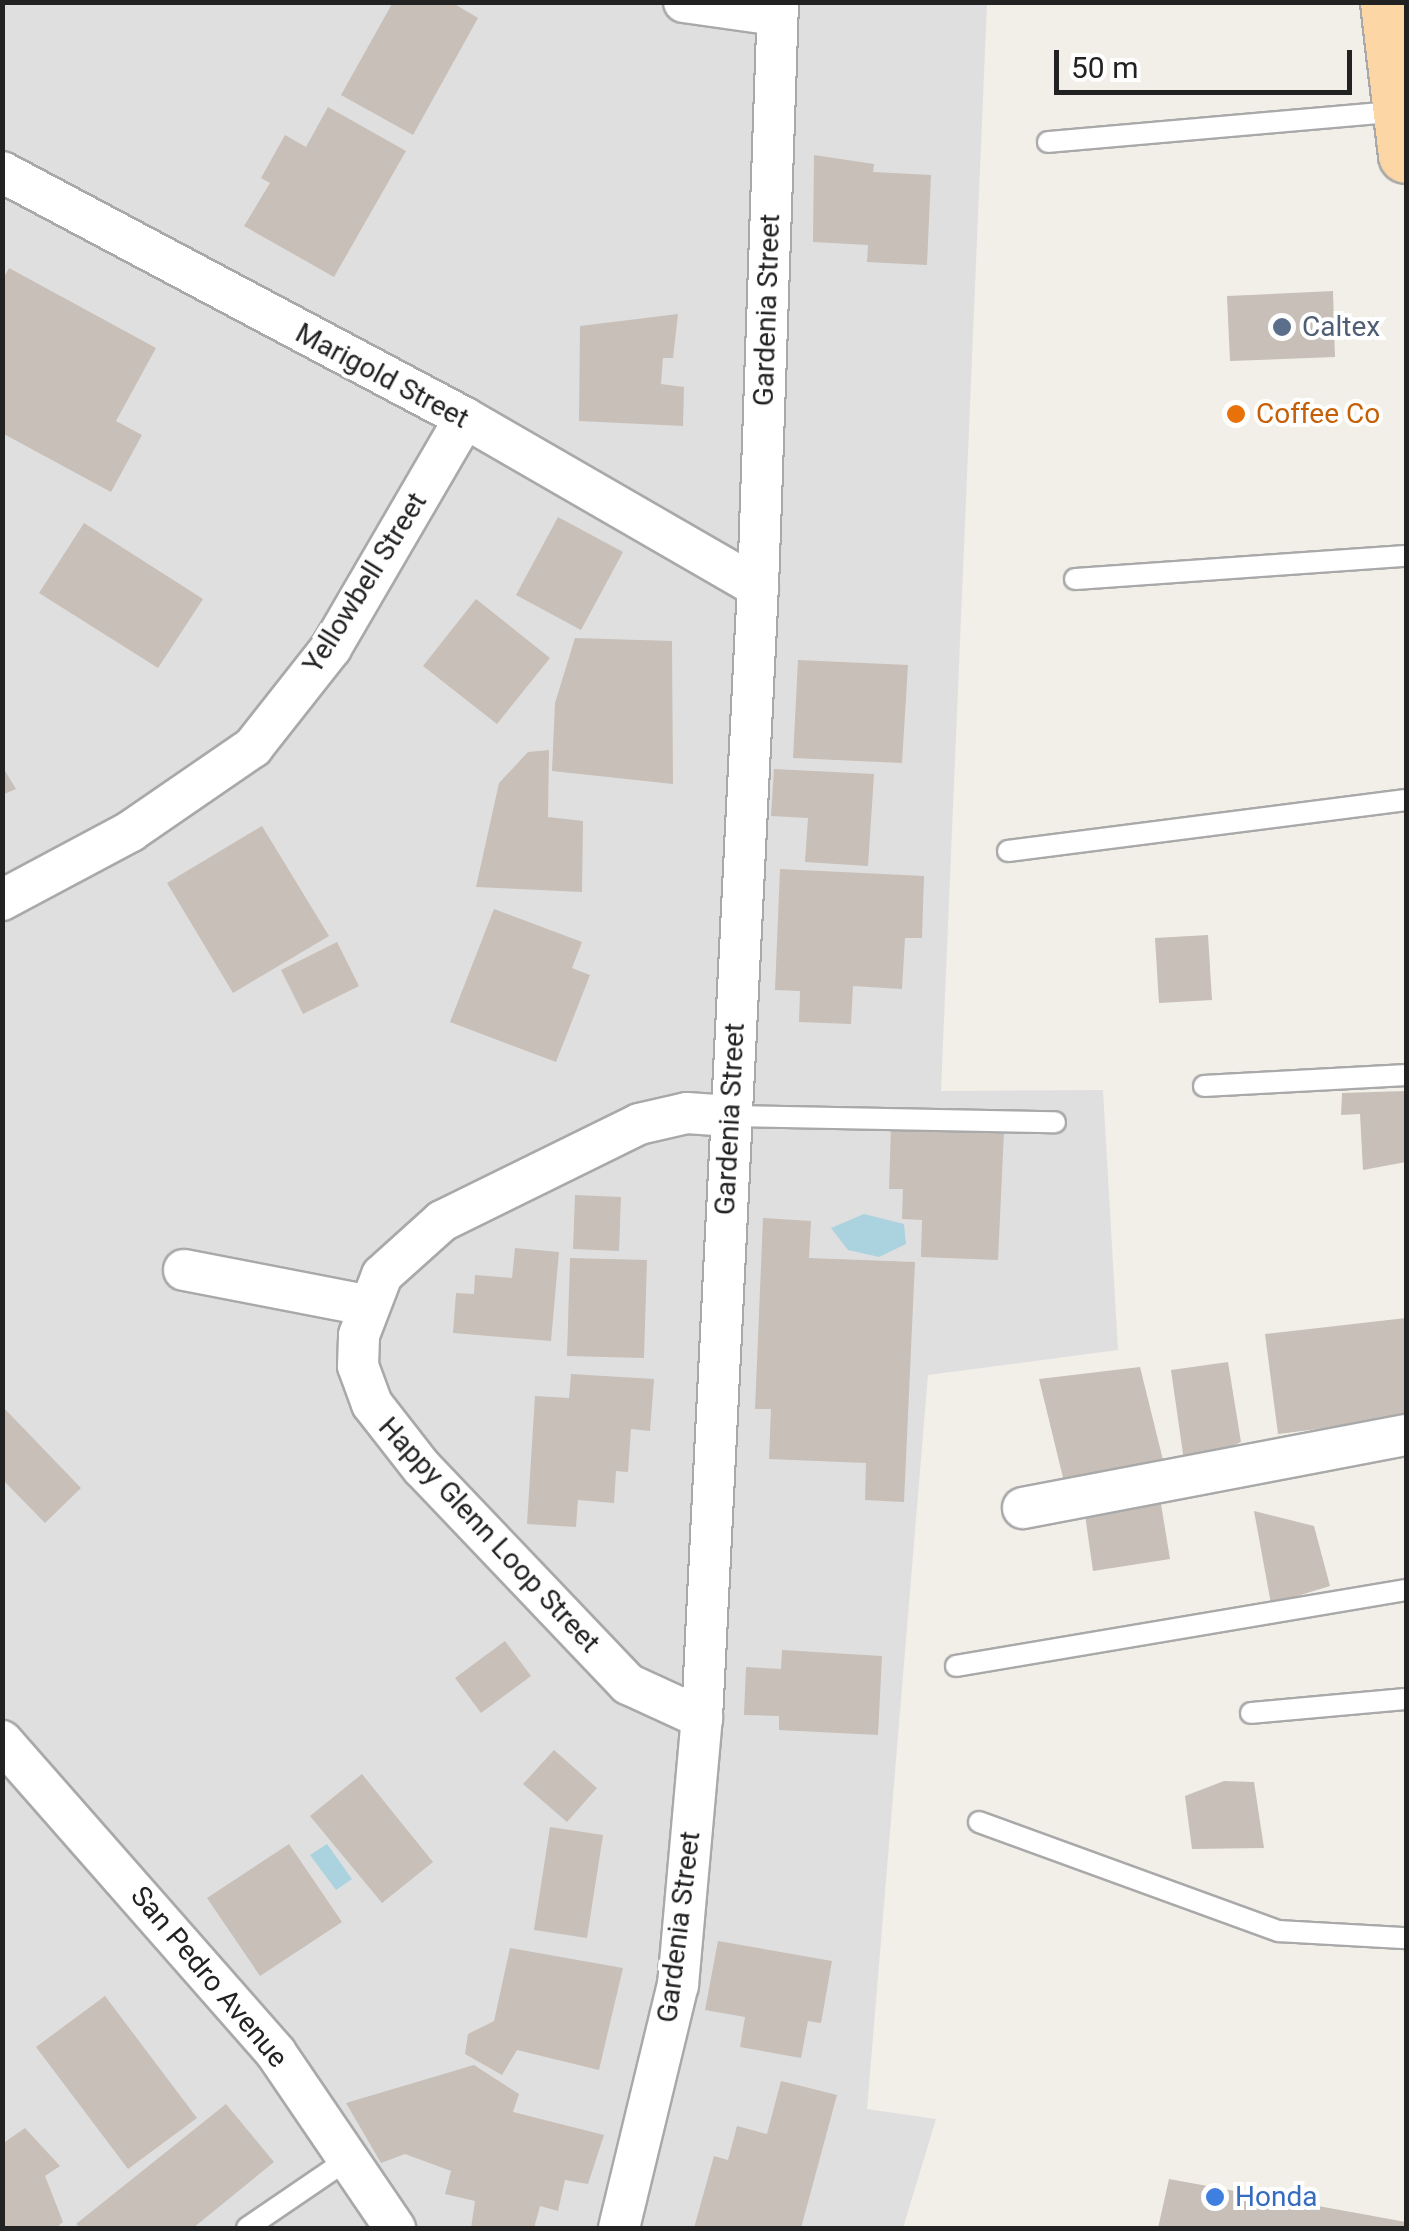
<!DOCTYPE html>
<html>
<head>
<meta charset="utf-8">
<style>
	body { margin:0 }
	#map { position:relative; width:1409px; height:2231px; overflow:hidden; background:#f2efe9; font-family:Roboto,sans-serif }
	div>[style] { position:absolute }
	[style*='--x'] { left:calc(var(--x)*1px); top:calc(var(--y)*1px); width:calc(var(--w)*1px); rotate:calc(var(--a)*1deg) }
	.residential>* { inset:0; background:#e0dfdf }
	.water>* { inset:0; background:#aad3df }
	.building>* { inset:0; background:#c7bfb8 }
	.roads { filter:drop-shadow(2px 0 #a9a9a9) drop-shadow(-2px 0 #a9a9a9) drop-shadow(0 2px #a9a9a9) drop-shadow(0 -2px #a9a9a9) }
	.lane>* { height:20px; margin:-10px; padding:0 10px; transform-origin:10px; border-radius:10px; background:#fff }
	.street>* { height:40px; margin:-20px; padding:0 20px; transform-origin:20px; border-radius:20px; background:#fff }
	.primary>* { height:55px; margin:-27.5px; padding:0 27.5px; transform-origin:27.5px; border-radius:27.5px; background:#fcd6a4 }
	.dots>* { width:28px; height:28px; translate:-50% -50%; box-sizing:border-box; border:5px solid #fff; border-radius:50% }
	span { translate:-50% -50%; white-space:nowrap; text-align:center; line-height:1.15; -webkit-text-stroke:8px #fff; paint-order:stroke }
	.street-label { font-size:28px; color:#222 }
	.service-label { font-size:28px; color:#4e5e75 }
	.left { translate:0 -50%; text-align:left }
	.food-label { font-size:28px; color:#c56008 }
	.shop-label { font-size:28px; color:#366cbe }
	.frame { position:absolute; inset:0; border:5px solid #222; pointer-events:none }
	.scale { position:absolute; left:1054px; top:50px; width:298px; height:45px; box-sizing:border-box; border:5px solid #222; border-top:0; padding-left:12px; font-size:30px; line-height:35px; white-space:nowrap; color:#222; -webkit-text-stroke:8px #fff; paint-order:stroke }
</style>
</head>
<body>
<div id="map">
	<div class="residential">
		<i style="clip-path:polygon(3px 3px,987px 3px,941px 1091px,1103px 1090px,1118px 1350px,928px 1375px,867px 2109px,936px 2119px,903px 2228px,3px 2228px)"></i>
	</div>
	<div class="water">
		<i style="clip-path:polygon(864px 1214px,904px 1224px,906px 1244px,879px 1257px,848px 1250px,831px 1228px)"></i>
		<i style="clip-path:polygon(327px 1844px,352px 1879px,336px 1890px,310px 1855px)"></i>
	</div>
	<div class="building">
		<i style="clip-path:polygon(393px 2px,451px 2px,478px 18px,413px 135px,341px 95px)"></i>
		<i style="clip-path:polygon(328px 107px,406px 151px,334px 277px,244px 226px,270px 183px,261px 178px,285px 135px,306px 147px)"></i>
		<i style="clip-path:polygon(814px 155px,874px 164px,873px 172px,931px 175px,927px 265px,867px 262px,868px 245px,813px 242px)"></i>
		<i style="clip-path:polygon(9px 268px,156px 348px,116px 421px,142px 435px,111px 492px,2px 433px,2px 281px)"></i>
		<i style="clip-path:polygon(1333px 291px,1335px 357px,1230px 361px,1227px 296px)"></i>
		<i style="clip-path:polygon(678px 314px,673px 358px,663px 358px,661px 384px,684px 387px,683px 426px,579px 421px,580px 326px)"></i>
		<i style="clip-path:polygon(558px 517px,623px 552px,581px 630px,516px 595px)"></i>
		<i style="clip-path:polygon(84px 523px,203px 599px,158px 668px,39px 593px)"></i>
		<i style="clip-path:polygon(476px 599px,550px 658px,497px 724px,423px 666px)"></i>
		<i style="clip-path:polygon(575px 638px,672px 641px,673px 784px,552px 771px,555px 703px)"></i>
		<i style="clip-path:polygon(798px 660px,908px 665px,902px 763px,793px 758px)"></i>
		<i style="clip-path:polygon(549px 750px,548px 817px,583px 821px,582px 892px,476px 887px,499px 783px,528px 752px)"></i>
		<i style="clip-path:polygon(2px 766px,16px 789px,2px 795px)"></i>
		<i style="clip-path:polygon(774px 769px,874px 774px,868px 866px,805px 862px,808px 818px,771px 816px)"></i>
		<i style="clip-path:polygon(262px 826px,329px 936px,233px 993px,167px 883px)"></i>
		<i style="clip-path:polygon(780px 869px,924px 876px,922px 938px,905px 938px,902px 989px,853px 986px,851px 1024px,799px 1022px,800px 991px,775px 990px)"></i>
		<i style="clip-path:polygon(494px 909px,582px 942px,572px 968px,590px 975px,556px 1062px,450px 1022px)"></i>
		<i style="clip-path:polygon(1208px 935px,1212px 1000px,1159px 1003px,1155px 938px)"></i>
		<i style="clip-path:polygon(337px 942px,359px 986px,303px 1014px,281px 970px)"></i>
		<i style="clip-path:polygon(1406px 1091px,1406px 1162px,1363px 1170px,1360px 1114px,1341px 1115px,1342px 1093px)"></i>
		<i style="clip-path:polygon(891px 1127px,1004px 1131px,998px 1260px,921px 1257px,922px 1220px,902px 1219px,903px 1189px,889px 1189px)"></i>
		<i style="clip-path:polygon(575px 1195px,621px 1197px,619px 1251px,573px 1249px)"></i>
		<i style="clip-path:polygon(763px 1218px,811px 1221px,809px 1258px,915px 1262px,904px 1502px,865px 1500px,866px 1463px,769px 1459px,771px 1409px,755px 1409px)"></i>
		<i style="clip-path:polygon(515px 1248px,559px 1252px,551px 1341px,453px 1333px,456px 1293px,474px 1294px,475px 1275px,512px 1278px)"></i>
		<i style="clip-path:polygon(570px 1258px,647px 1260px,644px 1358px,567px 1356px)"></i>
		<i style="clip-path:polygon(1406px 1318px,1406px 1418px,1278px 1434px,1265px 1334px)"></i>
		<i style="clip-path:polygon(1228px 1362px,1241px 1442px,1185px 1468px,1171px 1370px)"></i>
		<i style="clip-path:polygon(1140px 1367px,1164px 1464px,1066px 1490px,1039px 1379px)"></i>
		<i style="clip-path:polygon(571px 1374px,654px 1379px,650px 1431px,631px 1429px,628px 1472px,616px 1471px,614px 1503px,578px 1500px,576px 1527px,527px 1524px,535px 1396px,569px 1398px)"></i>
		<i style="clip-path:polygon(2px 1406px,81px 1488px,45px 1523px,2px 1479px)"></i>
		<i style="clip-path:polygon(1161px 1504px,1170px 1559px,1093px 1571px,1085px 1515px)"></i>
		<i style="clip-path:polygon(1254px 1511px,1314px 1526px,1330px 1586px,1271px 1604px)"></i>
		<i style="clip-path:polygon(505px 1641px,531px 1676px,481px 1713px,455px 1678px)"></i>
		<i style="clip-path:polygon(782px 1650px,882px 1656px,878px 1735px,779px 1730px,779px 1716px,744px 1715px,746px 1667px,781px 1669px)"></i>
		<i style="clip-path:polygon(554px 1750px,597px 1788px,567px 1822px,523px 1784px)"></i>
		<i style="clip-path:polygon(362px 1774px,433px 1862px,382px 1903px,310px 1816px)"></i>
		<i style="clip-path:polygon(1224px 1781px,1254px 1782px,1264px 1848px,1192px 1849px,1185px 1796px)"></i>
		<i style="clip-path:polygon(550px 1827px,603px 1835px,587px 1938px,534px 1930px)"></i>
		<i style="clip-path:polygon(289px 1844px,342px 1922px,260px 1976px,207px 1898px)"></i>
		<i style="clip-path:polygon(718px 1941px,832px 1961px,821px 2023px,808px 2021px,801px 2058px,740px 2047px,745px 2017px,705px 2010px)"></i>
		<i style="clip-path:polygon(510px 1948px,623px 1968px,599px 2070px,517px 2050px,502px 2075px,465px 2054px,468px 2034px,494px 2021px)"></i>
		<i style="clip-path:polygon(105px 1996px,197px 2118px,128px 2169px,36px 2047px)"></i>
		<i style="clip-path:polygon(474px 2065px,519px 2094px,513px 2112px,604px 2135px,588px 2184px,565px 2180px,558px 2211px,540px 2206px,534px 2228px,471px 2228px,475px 2201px,445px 2194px,451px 2171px,405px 2154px,381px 2163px,346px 2103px)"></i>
		<i style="clip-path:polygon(781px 2081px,837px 2095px,801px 2228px,694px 2228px,714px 2156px,728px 2160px,737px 2126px,767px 2134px)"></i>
		<i style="clip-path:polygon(226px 2104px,274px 2162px,193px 2228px,80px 2228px,76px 2224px)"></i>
		<i style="clip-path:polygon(25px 2128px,60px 2166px,45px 2176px,63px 2222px,56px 2228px,2px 2228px,2px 2144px)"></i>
		<i style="clip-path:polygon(1169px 2179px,1406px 2222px,1406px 2228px,1158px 2228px)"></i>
	</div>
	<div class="roads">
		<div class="lane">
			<i style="--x:1048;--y:142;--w:353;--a:-5"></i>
			<i style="--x:1075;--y:579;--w:332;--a:-4"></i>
			<i style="--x:1008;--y:851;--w:401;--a:-7.3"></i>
			<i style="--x:1204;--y:1086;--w:202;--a:-3.1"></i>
			<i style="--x:730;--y:1116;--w:325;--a:1.1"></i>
			<i style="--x:956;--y:1666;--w:456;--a:-9.6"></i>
			<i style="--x:1251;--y:1713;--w:156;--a:-5.2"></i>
			<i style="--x:979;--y:1822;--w:319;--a:20"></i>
			<i style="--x:1279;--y:1931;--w:127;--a:3.2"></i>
			<i style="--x:247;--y:2228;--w:122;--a:-34.3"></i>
		</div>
		<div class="street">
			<i style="--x:684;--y:2;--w:94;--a:8"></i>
			<i style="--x:2;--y:172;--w:524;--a:27.98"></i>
			<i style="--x:465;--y:418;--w:338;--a:30"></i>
			<i style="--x:2;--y:900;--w:146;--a:-28.1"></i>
			<i style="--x:131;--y:831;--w:148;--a:-34.5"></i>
			<i style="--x:253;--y:747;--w:126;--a:-51.8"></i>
			<i style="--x:331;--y:648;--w:266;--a:-59.8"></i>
			<i style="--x:184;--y:1270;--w:185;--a:10.9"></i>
			<i style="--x:1023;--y:1508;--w:390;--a:-10.8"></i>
			<i style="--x:702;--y:1718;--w:81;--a:-155.3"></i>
			<i style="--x:628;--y:1684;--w:298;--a:-133.6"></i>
			<i style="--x:422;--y:1468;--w:81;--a:-128"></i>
			<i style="--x:372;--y:1404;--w:40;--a:-110.2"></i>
			<i style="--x:358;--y:1366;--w:31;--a:-88"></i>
			<i style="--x:359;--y:1335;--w:64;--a:-69"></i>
			<i style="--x:382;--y:1275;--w:81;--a:-42"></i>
			<i style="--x:442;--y:1221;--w:220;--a:-26.2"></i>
			<i style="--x:639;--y:1124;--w:49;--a:-12.9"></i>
			<i style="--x:687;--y:1113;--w:43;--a:4"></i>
			<i style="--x:2;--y:1741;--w:415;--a:48.7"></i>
			<i style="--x:276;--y:2053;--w:212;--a:55.8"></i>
			<i style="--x:619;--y:2228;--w:250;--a:-76.4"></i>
			<i style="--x:678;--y:1985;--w:268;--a:-84.9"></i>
			<i style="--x:702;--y:1718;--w:1132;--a:-87.17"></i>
			<i style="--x:758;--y:587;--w:585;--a:-88.04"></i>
		</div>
		<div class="primary">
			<i style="--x:1388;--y:2;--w:154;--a:83.3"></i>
		</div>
	</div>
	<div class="dots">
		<i style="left:1282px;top:327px;background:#5c6f8a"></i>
		<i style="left:1236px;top:414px;background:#e8710a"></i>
		<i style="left:1215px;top:2197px;background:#3f7fe0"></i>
	</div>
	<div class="street-label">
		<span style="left:767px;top:310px;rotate:-88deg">Gardenia Street</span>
		<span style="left:382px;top:376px;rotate:28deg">Marigold Street</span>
		<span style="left:365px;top:583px;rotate:-58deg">Yellowbell Street</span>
		<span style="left:730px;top:1119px;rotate:-87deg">Gardenia Street</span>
		<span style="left:489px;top:1535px;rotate:47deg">Happy Glenn Loop Street</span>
		<span style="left:679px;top:1927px;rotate:-83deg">Gardenia Street</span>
		<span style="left:209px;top:1977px;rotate:50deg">San Pedro Avenue</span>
	</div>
	<div class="service-label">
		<span class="left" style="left:1302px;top:327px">Caltex</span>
	</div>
	<div class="food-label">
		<span class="left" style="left:1256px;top:414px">Coffee Co</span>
	</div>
	<div class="shop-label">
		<span class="left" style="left:1235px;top:2197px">Honda</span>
	</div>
	<div class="frame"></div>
	<div class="scale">50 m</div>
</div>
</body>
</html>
